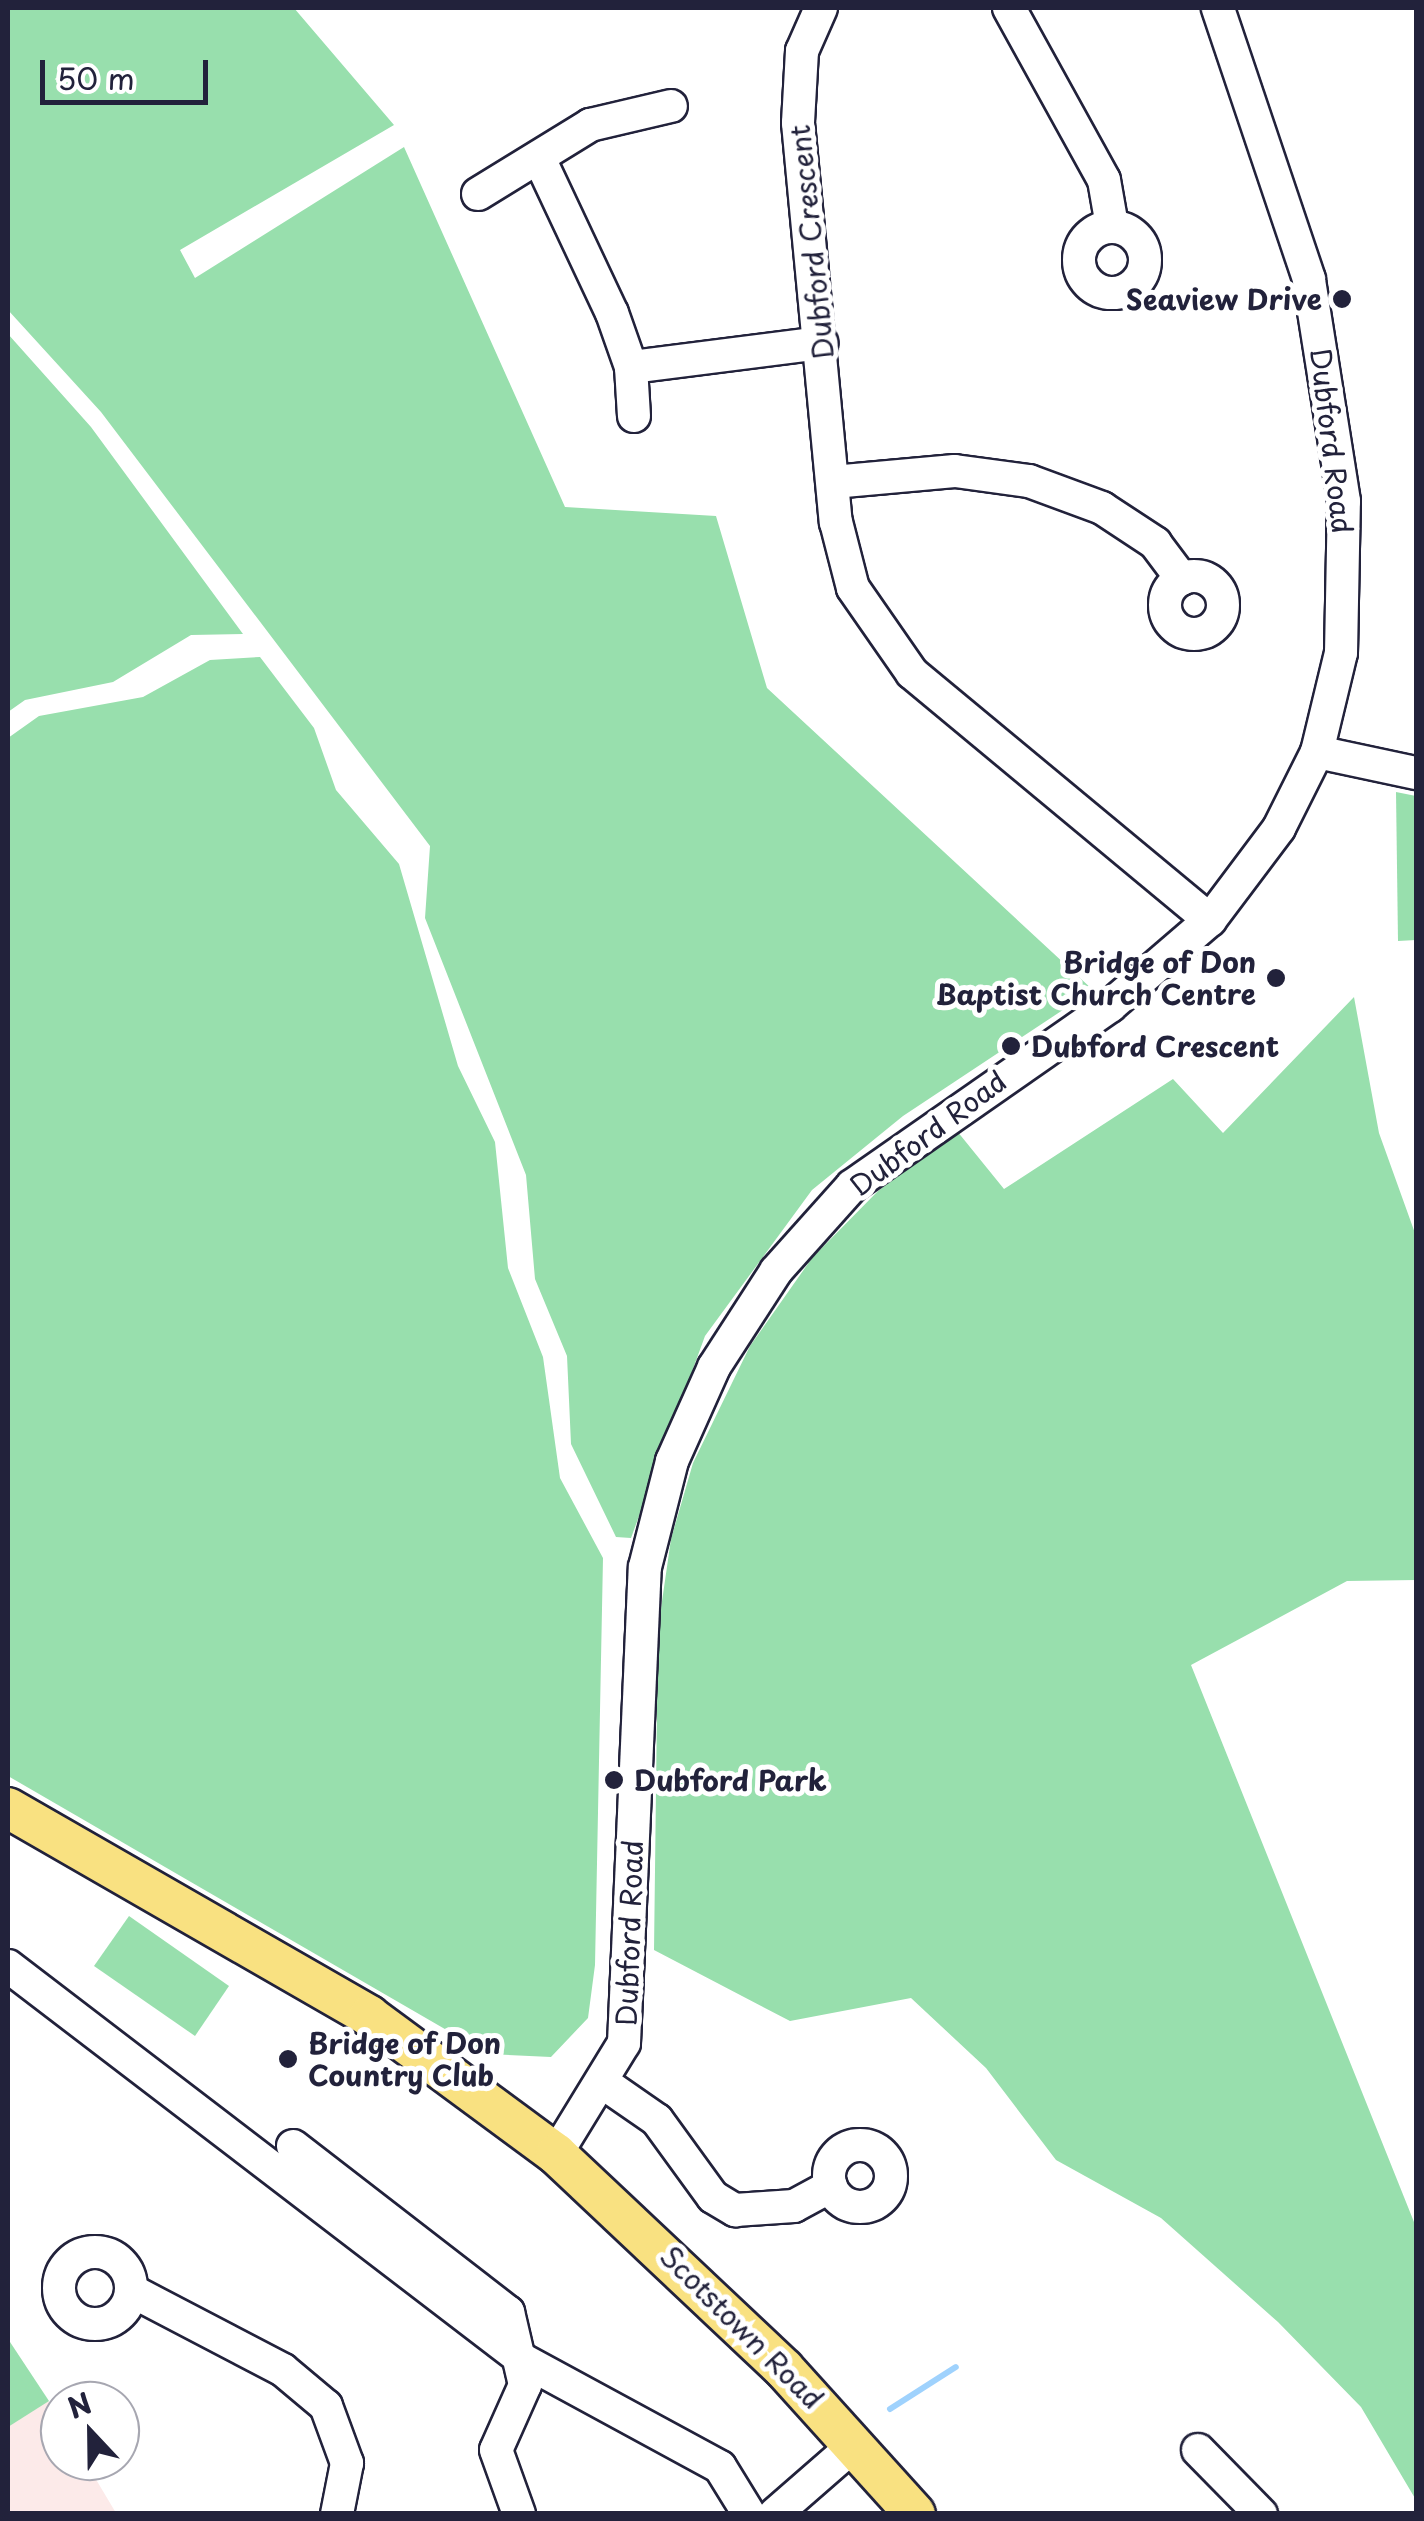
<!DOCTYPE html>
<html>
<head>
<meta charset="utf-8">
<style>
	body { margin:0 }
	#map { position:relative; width:1424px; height:2521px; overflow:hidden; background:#fff; font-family:"Playpen Sans",sans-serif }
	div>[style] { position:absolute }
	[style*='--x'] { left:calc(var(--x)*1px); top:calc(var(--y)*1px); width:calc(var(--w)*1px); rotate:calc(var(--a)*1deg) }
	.built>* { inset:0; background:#fceae9 }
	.green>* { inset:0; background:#98dfad }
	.stream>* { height:6px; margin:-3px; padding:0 3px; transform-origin:3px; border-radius:3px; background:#9fd2fd }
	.roads { filter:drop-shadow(2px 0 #22223b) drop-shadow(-2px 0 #22223b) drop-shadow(0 2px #22223b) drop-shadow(0 -2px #22223b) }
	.minor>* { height:32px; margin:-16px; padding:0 16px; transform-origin:16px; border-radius:16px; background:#fff }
	.minor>.ring { margin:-16px; padding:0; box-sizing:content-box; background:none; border:32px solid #fff; border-radius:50% }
	.major>* { height:40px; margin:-20px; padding:0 20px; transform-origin:20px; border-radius:20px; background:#f9e181 }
	.dots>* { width:28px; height:28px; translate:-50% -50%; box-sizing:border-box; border:5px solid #fff; border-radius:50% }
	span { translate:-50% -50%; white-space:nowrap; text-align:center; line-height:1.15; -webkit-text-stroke:10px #fff; paint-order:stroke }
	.street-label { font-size:28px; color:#22223b }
	.poi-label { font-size:28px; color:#22223b; font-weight:700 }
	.right { translate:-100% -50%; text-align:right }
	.left { translate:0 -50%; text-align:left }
	.frame { position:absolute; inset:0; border:10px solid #22223b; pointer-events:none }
	.north { position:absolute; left:40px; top:2381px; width:100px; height:100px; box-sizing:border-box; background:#fff; border:2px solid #a7a7b1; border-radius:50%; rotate:338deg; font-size:28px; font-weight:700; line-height:40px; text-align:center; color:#22223b }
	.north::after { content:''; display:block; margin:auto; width:35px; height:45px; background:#22223b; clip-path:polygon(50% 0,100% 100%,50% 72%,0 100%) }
	.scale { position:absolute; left:40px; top:60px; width:168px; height:45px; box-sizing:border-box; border:5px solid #22223b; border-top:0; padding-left:12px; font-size:30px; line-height:35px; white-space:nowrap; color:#22223b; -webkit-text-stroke:8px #fff; paint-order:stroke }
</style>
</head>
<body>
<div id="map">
	<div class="built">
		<i style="clip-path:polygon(8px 2339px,60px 2419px,60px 2461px,85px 2461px,116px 2513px,8px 2513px)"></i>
	</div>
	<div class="green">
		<i style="clip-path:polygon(8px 8px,294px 8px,394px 125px,180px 250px,195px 278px,404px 147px,565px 507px,716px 516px,767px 688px,1093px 990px,903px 1116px,812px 1190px,705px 1336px,631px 1538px,616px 1537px,571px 1444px,567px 1356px,535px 1279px,526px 1175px,425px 918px,430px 846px,101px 412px,8px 310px)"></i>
		<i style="clip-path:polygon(8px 334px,91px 427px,243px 634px,191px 635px,113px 682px,25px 700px,8px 712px)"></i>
		<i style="clip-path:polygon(260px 657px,314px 728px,336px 790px,399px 864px,458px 1066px,495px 1142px,508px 1268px,543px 1357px,560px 1478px,603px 1558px,595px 1965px,588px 2018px,551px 2057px,488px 2054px,8px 1776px,8px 738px,39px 716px,143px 697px,210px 660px)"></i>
		<i style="clip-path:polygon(1396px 792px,1416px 796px,1416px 940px,1398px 941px)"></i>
		<i style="clip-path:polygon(1354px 997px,1379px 1133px,1416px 1236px,1416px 1580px,1347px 1581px,1191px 1665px,1416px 2227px,1416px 2500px,1361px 2407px,1278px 2322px,1161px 2218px,1056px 2160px,986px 2068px,911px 1998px,790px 2021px,654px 1950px,658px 1629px,671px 1539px,693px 1463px,750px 1346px,812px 1258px,878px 1191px,957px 1131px,1004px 1189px,1173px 1079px,1223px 1133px)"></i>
		<i style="clip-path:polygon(129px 1916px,229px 1986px,195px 2036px,94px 1966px)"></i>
		<i style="clip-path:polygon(8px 2339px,49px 2401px,8px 2427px)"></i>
	</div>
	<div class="stream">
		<i style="--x:890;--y:2409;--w:78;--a:-32.5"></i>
	</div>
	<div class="roads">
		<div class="minor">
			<i style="--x:821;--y:8;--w:47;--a:113.8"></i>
			<i style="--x:802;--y:51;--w:72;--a:93.2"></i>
			<i style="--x:798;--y:123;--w:401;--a:84.6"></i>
			<i style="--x:836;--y:522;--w:68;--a:75.6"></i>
			<i style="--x:853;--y:588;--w:103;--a:55.2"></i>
			<i style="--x:912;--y:673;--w:387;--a:39.7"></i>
			<i style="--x:1009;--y:8;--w:196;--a:61.1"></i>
			<i style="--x:1104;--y:180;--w:47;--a:80.1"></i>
			<i style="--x:539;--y:158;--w:171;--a:64.8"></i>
			<i style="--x:612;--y:313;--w:57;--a:70.6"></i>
			<i style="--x:631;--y:367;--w:49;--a:86.5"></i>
			<i style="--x:478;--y:194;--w:132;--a:-31.6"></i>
			<i style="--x:590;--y:125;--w:83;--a:-13.2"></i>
			<i class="ring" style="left:1079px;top:227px;width:34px;height:34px"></i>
			<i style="--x:631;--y:367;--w:192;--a:-7.2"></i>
			<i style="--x:833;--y:482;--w:122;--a:-5.2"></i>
			<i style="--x:955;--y:471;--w:75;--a:7.7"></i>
			<i style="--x:1029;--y:481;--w:78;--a:20.3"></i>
			<i style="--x:1102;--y:508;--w:64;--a:33.4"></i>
			<i style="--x:1155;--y:543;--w:45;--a:53.1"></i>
			<i class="ring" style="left:1165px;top:576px;width:26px;height:26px"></i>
			<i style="--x:1317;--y:752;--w:101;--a:12"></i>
			<i style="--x:8;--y:1966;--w:648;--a:37.42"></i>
			<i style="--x:523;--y:2360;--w:224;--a:28.5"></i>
			<i style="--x:720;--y:2467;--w:55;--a:58.3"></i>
			<i style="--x:605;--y:2084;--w:63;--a:34.7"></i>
			<i style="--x:657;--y:2120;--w:95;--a:54"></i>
			<i style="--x:713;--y:2197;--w:26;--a:31"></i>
			<i style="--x:735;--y:2210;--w:59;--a:-3.9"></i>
			<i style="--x:794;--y:2206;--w:42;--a:-28.4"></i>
			<i class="ring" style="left:829px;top:2145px;width:30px;height:30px"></i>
			<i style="--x:293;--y:2146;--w:272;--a:37.7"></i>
			<i style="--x:508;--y:2312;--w:75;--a:76.9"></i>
			<i style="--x:525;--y:2385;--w:71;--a:114"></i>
			<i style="--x:496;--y:2450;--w:68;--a:70.2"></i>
			<i style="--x:556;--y:2154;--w:130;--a:-58.5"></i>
			<i style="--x:624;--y:2043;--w:476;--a:-87.5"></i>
			<i style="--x:645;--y:1567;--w:109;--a:-75.7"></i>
			<i style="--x:672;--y:1461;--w:103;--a:-65.9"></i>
			<i style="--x:714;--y:1367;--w:114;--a:-57.1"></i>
			<i style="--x:776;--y:1271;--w:114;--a:-48.2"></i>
			<i style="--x:852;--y:1186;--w:315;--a:-34.9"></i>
			<i style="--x:1110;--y:1006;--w:132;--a:-40.7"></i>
			<i style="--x:1210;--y:920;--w:115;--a:-53.1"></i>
			<i style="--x:1279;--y:828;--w:85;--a:-63.4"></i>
			<i style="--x:1317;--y:752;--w:102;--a:-76.4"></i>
			<i style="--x:1341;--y:653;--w:152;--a:-88.9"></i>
			<i style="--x:1344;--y:501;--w:225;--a:-99"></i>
			<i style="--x:1309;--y:279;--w:286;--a:-108.6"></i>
			<i class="ring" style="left:59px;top:2252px;width:40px;height:40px"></i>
			<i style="--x:132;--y:2291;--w:170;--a:27.6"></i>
			<i style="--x:283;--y:2370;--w:56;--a:39.9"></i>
			<i style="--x:326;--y:2406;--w:61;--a:69.8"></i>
			<i style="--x:347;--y:2463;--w:52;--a:101.1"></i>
			<i style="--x:1198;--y:2450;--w:90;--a:45.5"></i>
			<i style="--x:775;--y:2514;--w:105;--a:-41.1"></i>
		</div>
		<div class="major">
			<i style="--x:8;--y:1808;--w:417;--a:29.9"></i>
			<i style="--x:369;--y:2016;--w:232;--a:36.4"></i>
			<i style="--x:556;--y:2154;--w:313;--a:43.3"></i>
			<i style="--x:784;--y:2369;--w:195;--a:47.9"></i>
		</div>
	</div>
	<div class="dots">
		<i style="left:1342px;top:299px;background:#22223b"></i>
		<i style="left:1276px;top:978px;background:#22223b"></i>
		<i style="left:1011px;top:1046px;background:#22223b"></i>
		<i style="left:614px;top:1780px;background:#22223b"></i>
		<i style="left:288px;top:2059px;background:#22223b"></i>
	</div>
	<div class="street-label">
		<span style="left:811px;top:242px;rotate:-96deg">Dubford Crescent</span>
		<span style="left:1332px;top:441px;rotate:83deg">Dubford Road</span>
		<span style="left:928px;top:1133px;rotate:-37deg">Dubford Road</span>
		<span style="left:629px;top:1933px;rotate:-88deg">Dubford Road</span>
		<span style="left:742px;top:2327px;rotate:45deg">Scotstown Road</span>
	</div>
	<div class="poi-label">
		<span class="right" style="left:1322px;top:299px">Seaview Drive</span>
		<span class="right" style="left:1256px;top:978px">Bridge of Don<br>Baptist Church Centre</span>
		<span class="left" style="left:1031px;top:1046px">Dubford Crescent</span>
		<span class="left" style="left:634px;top:1780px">Dubford Park</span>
		<span class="left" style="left:308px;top:2059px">Bridge of Don<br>Country Club</span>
	</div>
	<div class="frame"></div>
	<div class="north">N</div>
	<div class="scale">50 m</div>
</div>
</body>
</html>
